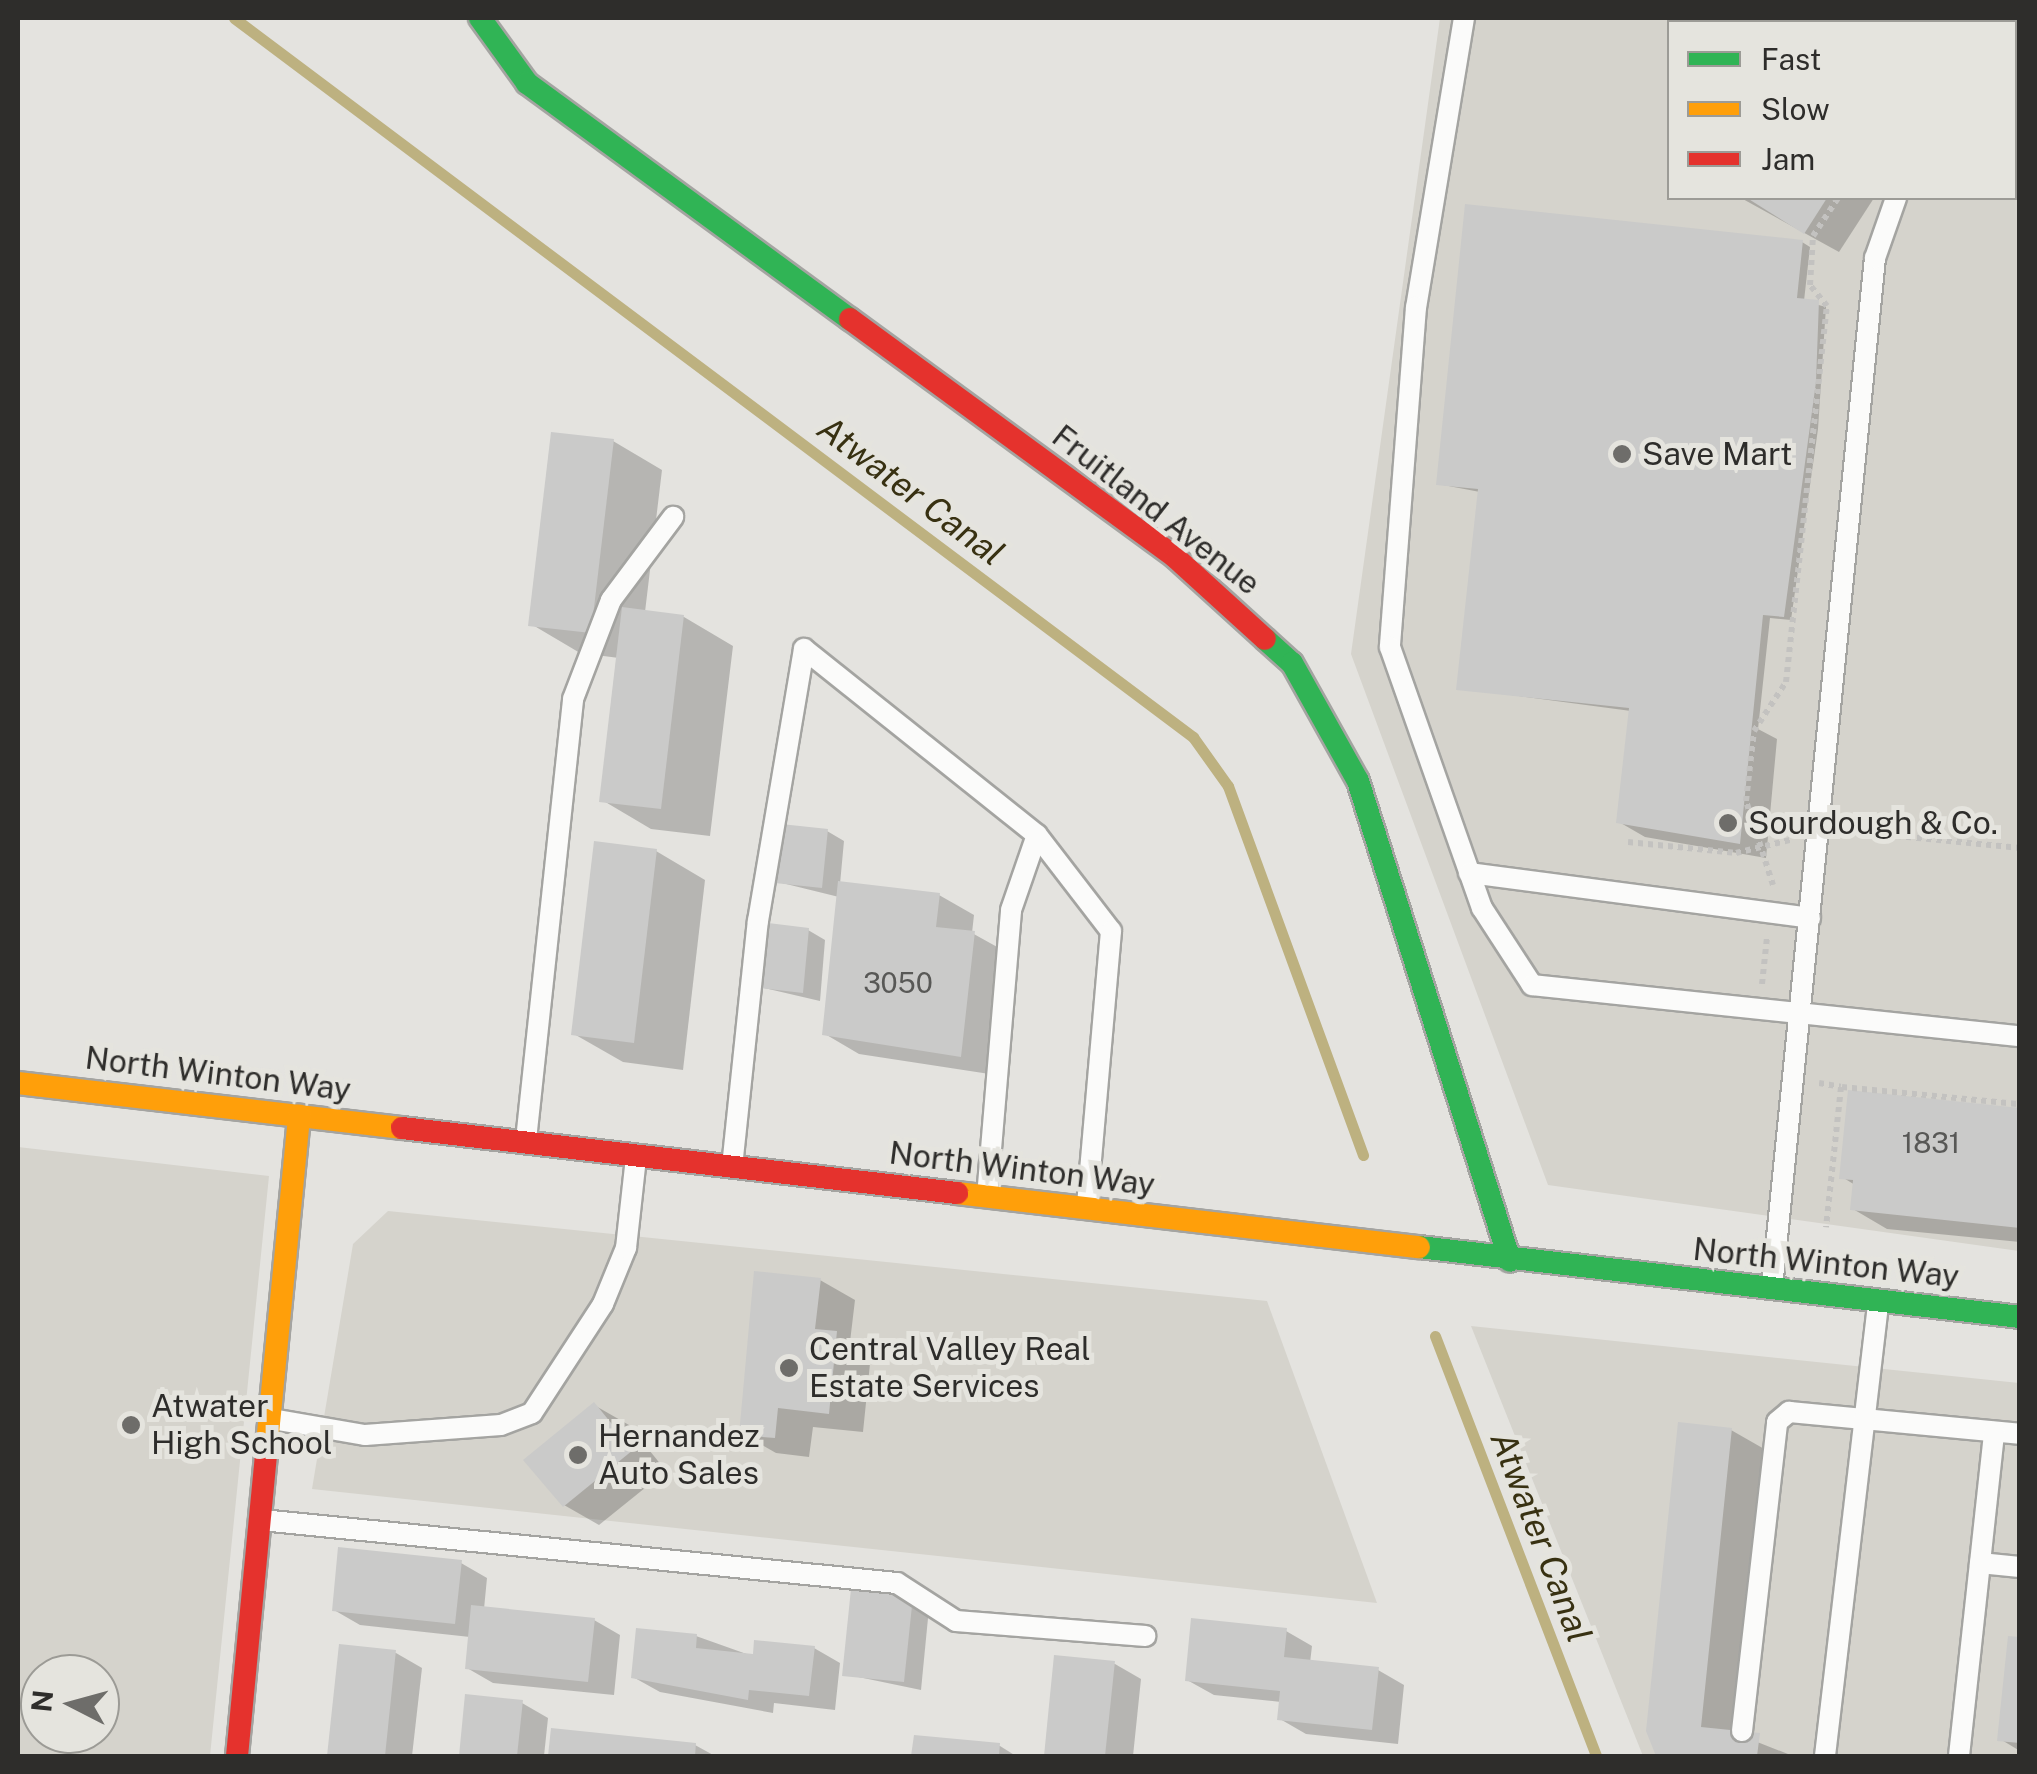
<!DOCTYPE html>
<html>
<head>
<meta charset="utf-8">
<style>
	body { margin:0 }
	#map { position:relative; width:2037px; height:1774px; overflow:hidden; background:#e4e3df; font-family:"Public Sans",sans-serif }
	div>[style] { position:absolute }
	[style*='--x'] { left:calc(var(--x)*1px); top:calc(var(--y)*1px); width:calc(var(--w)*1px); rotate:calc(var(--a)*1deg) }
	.built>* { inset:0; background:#d5d3cc }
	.shadow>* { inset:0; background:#0003 }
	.stream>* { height:11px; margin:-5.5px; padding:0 5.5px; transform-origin:5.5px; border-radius:5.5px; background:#bdb180 }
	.building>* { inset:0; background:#cacac9 }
	.path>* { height:6px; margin-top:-3px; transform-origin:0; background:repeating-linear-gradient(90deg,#c3c2c0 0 5px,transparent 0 10px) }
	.roads { filter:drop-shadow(2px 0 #a4a4a1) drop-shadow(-2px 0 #a4a4a1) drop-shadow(0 2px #a4a4a1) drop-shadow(0 -2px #a4a4a1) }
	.lane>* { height:20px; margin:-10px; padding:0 10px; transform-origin:10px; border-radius:10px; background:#fbfbfa }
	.fast>* { height:22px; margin:-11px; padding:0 11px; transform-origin:11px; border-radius:11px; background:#30b455 }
	.slow>* { height:22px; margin:-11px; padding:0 11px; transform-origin:11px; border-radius:11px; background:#ff9f0a }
	.jam>* { height:22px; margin:-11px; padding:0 11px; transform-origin:11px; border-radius:11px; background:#e5322d }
	.dots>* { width:28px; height:28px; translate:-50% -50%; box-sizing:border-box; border:5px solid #e5e4de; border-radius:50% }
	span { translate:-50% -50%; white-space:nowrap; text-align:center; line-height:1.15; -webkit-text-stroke:10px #e5e4de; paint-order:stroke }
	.number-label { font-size:28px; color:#585856 }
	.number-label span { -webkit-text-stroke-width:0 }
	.poi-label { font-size:32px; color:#2e2d2b }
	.left { translate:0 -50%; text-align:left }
	.street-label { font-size:32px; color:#2e2d2b }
	.water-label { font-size:35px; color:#383112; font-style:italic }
	.frame { position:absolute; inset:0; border:20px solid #2e2d2b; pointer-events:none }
	.legend { position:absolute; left:1667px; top:20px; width:350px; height:180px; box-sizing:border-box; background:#e5e4de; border:2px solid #9c9b96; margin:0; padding:12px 18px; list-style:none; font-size:30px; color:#2e2d2b }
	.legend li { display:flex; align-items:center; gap:20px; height:50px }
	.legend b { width:50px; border:2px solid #9c9b96 }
	.north { position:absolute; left:20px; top:1654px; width:100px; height:100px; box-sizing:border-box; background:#e5e4de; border:2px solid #9c9b96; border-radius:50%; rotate:276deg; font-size:28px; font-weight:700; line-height:40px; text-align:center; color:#2e2d2b }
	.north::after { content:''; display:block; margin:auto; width:35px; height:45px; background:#6e6d6a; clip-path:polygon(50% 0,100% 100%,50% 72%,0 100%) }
</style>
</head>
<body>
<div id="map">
	<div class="built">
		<i style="clip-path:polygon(evenodd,1440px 18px,2019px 18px,2019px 1251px,1548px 1185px,1351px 654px,1440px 18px,1670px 22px,2014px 22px,2014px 198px,1670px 198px,1670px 22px)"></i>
		<i style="clip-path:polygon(evenodd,18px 1147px,269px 1176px,210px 1756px,18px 1756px,18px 1147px,40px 1674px,100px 1674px,100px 1734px,40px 1734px,40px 1674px)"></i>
		<i style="clip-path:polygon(388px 1211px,1267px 1301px,1377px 1603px,312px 1489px,353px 1244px)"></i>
		<i style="clip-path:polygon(1471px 1326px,2019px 1383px,2019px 1756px,1643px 1756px)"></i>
	</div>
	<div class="shadow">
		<i style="clip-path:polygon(2020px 18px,2020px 25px,2009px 18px)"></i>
		<i style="clip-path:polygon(1741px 198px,1874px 198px,1839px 252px)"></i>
		<i style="clip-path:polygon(1802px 242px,1810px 247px,1804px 301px,1826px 307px,1818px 429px,1791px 620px,1770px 618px,1758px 729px,1777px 739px,1766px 858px,1645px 837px,1619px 822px,1631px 711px,1459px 688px,1480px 492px,1438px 484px)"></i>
		<i style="clip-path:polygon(613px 441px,662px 470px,645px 612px,684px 617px,733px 646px,710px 836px,651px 829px,602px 800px,619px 658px,580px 653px,531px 624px)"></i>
		<i style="clip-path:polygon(827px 831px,844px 841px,840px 884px,939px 895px,974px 915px,972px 933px,1008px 953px,996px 1075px,859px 1054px,825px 1034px,839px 897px,778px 882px)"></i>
		<i style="clip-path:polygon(656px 851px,705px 880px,683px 1070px,623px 1062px,574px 1034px)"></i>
		<i style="clip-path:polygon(808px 930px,825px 940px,820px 1001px,755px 986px)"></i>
		<i style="clip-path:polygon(2020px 1110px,2020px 1242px,1887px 1229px,1853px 1209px,1855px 1185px,1842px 1177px)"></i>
		<i style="clip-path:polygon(820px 1280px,855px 1300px,850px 1342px,871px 1354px,863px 1432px,813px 1427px,809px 1457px,776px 1453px,741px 1433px)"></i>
		<i style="clip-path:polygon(594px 1405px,629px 1425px,666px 1471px,599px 1525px,564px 1505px)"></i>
		<i style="clip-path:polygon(1731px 1430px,1766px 1450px,1737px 1734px,1793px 1756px,1658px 1756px,1649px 1731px)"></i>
		<i style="clip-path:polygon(461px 1563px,487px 1578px,484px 1609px,594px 1620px,620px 1635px,614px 1695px,493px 1683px,467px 1668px,470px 1637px,360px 1625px,334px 1610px)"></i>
		<i style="clip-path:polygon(853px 1592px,929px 1608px,921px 1690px,844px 1674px)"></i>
		<i style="clip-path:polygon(1286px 1631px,1312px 1646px,1310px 1663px,1378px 1670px,1404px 1685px,1398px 1744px,1306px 1734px,1280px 1719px,1281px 1702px,1214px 1695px,1187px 1680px)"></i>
		<i style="clip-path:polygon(696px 1636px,755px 1657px,814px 1648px,840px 1663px,835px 1710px,774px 1703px,773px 1713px,660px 1692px,633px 1677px)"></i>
		<i style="clip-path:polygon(2020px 1640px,2020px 1751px,2000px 1739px)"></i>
		<i style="clip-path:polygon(341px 1647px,396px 1653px,422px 1668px,412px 1756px,330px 1756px)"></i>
		<i style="clip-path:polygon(1056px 1657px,1115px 1664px,1141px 1679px,1133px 1756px,1046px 1756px)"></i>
		<i style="clip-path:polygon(467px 1697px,522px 1703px,548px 1718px,544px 1756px,461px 1756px)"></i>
		<i style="clip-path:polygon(553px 1731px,695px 1745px,715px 1756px,550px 1756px)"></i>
		<i style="clip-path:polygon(916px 1737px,1000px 1746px,1016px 1756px,914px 1756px)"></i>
	</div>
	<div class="stream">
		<i style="--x:234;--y:18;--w:1199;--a:36.86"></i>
		<i style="--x:1193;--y:737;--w:60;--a:54.5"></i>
		<i style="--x:1228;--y:786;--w:393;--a:69.9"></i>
		<i style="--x:1435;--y:1336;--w:450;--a:69"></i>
	</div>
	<div class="building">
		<i style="clip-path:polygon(1747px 198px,1827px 198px,1804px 234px)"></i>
		<i style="clip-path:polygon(1465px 204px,1803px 240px,1797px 298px,1819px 300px,1816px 382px,1784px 617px,1763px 615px,1740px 844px,1616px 823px,1629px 708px,1456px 690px,1478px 489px,1436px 485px)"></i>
		<i style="clip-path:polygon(551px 432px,614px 439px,591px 633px,528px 626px)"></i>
		<i style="clip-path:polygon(622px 607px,684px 615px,661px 809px,599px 802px)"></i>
		<i style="clip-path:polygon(781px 824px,828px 829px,822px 888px,775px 883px)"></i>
		<i style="clip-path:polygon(594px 841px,657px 849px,634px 1043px,571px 1035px)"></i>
		<i style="clip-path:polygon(838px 881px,940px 893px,936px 927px,975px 931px,961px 1057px,822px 1035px)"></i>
		<i style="clip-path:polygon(759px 922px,809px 928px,803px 993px,752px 987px)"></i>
		<i style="clip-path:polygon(1848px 1090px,2020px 1108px,2020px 1228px,1850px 1210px,1853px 1180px,1839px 1179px)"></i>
		<i style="clip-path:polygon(754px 1271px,821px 1278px,815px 1329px,837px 1331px,829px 1414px,778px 1408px,775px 1438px,739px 1435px)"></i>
		<i style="clip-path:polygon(594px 1402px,633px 1450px,563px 1507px,523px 1460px)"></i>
		<i style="clip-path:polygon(1678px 1422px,1732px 1428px,1701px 1727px,1760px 1733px,1757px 1756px,1656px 1756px,1646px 1731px)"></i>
		<i style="clip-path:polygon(338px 1547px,462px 1560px,455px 1624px,332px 1611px)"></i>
		<i style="clip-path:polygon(851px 1589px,913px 1596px,904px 1682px,842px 1676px)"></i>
		<i style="clip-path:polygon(471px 1605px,595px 1618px,588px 1682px,465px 1669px)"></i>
		<i style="clip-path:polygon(1191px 1618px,1287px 1628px,1284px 1657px,1379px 1667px,1372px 1730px,1277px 1720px,1280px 1691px,1185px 1681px)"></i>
		<i style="clip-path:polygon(636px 1628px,697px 1634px,696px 1648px,753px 1654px,754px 1640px,815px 1646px,809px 1696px,749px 1690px,748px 1700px,631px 1678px)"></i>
		<i style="clip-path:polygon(2008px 1636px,2020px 1637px,2020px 1743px,1997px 1741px)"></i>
		<i style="clip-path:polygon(339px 1644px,396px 1650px,385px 1756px,327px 1756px)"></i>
		<i style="clip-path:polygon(1054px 1655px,1115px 1661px,1105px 1756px,1044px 1756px)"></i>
		<i style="clip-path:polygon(465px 1694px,523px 1700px,517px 1756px,459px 1756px)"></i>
		<i style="clip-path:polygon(551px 1728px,696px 1743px,695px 1756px,548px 1756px)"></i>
		<i style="clip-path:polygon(914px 1735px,1000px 1743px,999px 1756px,911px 1756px)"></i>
	</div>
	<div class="path">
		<i style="--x:2014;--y:44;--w:9;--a:-49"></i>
		<i style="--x:1847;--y:831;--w:174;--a:5.6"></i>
		<i style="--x:1628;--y:842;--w:109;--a:5.8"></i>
		<i style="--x:1736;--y:853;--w:56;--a:-13.5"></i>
		<i style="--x:1773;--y:885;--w:88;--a:-107.8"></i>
		<i style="--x:1746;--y:801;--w:70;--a:-83.5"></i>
		<i style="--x:1754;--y:731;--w:59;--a:-56.9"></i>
		<i style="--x:1786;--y:682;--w:378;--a:-83.8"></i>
		<i style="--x:1827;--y:306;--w:27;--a:-129"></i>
		<i style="--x:1810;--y:285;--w:49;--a:-86.5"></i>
		<i style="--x:1813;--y:236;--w:45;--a:-56.7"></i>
		<i style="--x:1762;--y:984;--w:47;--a:-83.9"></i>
		<i style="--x:1819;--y:1083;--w:22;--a:10"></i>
		<i style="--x:1841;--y:1087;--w:141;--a:96.1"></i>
		<i style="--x:1842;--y:1087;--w:179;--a:5.5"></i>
	</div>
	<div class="roads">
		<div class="lane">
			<i style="--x:1464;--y:18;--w:293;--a:99.4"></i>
			<i style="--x:1416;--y:307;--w:341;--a:94.4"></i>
			<i style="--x:1390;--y:647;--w:277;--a:70.6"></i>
			<i style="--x:1482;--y:908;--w:92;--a:57"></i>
			<i style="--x:1532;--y:985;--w:491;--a:6"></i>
			<i style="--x:1923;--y:18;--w:5;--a:53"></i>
			<i style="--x:2014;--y:101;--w:7;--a:-27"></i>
			<i style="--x:1469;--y:873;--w:344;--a:7.5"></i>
			<i style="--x:526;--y:1140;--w:443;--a:-83.9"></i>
			<i style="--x:573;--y:699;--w:106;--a:-69"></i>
			<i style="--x:611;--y:600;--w:104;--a:-53.2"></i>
			<i style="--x:732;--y:1167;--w:247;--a:-84"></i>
			<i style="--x:758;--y:921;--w:276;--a:-80.4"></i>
			<i style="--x:804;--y:649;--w:298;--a:38.6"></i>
			<i style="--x:1037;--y:835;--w:121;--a:52.4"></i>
			<i style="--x:1111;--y:931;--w:277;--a:95"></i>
			<i style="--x:987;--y:1197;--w:288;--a:-85.2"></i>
			<i style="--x:1011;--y:910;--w:79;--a:-70.9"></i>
			<i style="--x:1772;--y:1288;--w:1035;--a:-84.29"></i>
			<i style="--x:1875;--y:258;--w:64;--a:-70.7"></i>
			<i style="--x:272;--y:1419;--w:94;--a:9.8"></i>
			<i style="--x:365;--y:1435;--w:136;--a:-4.2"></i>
			<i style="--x:501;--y:1425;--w:33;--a:-21"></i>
			<i style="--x:532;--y:1413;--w:130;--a:-56.9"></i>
			<i style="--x:603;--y:1304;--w:61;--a:-67.7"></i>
			<i style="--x:626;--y:1248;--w:91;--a:-83.7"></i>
			<i style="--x:261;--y:1520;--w:639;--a:5.66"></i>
			<i style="--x:897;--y:1583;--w:70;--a:32.8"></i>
			<i style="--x:956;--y:1621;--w:190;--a:4.5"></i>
			<i style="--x:1980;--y:1563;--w:40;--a:5.7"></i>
			<i style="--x:1742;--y:1731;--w:311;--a:-83.5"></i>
			<i style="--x:1777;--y:1422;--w:16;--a:-40"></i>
			<i style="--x:1789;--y:1412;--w:232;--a:5.4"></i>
			<i style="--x:1825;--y:1756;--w:456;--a:-83.3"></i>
			<i style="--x:1959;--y:1756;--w:326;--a:-83.8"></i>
		</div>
		<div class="fast">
			<i style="--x:480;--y:18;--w:80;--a:54.1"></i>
			<i style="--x:527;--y:83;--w:400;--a:36.2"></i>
			<i style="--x:1265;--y:639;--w:36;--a:42"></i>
			<i style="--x:1292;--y:663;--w:135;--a:60.8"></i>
			<i style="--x:1358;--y:781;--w:503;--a:72.43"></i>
			<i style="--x:1419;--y:1247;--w:605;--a:6.64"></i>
		</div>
		<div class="slow">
			<i style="--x:18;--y:1083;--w:387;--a:6.7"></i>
			<i style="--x:957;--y:1193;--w:465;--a:6.7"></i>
			<i style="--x:266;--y:1454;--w:340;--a:-84.4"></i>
		</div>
		<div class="jam">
			<i style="--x:850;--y:319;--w:404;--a:36.2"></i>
			<i style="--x:1176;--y:558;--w:120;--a:42.3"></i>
			<i style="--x:402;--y:1128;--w:559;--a:6.68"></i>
			<i style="--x:237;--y:1756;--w:303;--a:-84.5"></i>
		</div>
	</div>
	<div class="dots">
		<i style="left:1622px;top:454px;background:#6e6d6a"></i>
		<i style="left:1728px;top:823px;background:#6e6d6a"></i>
		<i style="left:789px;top:1368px;background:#6e6d6a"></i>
		<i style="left:131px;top:1425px;background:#6e6d6a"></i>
		<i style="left:578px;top:1455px;background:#6e6d6a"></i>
	</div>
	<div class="number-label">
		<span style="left:898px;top:983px">3050</span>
		<span style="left:1931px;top:1143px">1831</span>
	</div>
	<div class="poi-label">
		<span class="left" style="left:1642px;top:454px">Save Mart</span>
		<span class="left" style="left:1748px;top:823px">Sourdough &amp; Co.</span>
		<span class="left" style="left:809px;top:1368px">Central Valley Real<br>Estate Services</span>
		<span class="left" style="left:151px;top:1425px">Atwater<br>High School</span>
		<span class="left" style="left:598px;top:1455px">Hernandez<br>Auto Sales</span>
	</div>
	<div class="street-label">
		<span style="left:1156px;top:510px;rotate:38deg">Fruitland Avenue</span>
		<span style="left:218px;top:1074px;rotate:7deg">North Winton Way</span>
		<span style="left:1022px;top:1169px;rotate:7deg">North Winton Way</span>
		<span style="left:1826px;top:1263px;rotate:6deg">North Winton Way</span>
	</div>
	<div class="water-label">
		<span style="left:911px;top:491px;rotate:37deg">Atwater Canal</span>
		<span style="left:1541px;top:1537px;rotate:69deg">Atwater Canal</span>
	</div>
	<div class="frame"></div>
	<ul class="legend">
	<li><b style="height:12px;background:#30b455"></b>Fast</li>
	<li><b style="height:12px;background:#ff9f0a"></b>Slow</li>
	<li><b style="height:12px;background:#e5322d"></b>Jam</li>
	</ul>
	<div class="north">N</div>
</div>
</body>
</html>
